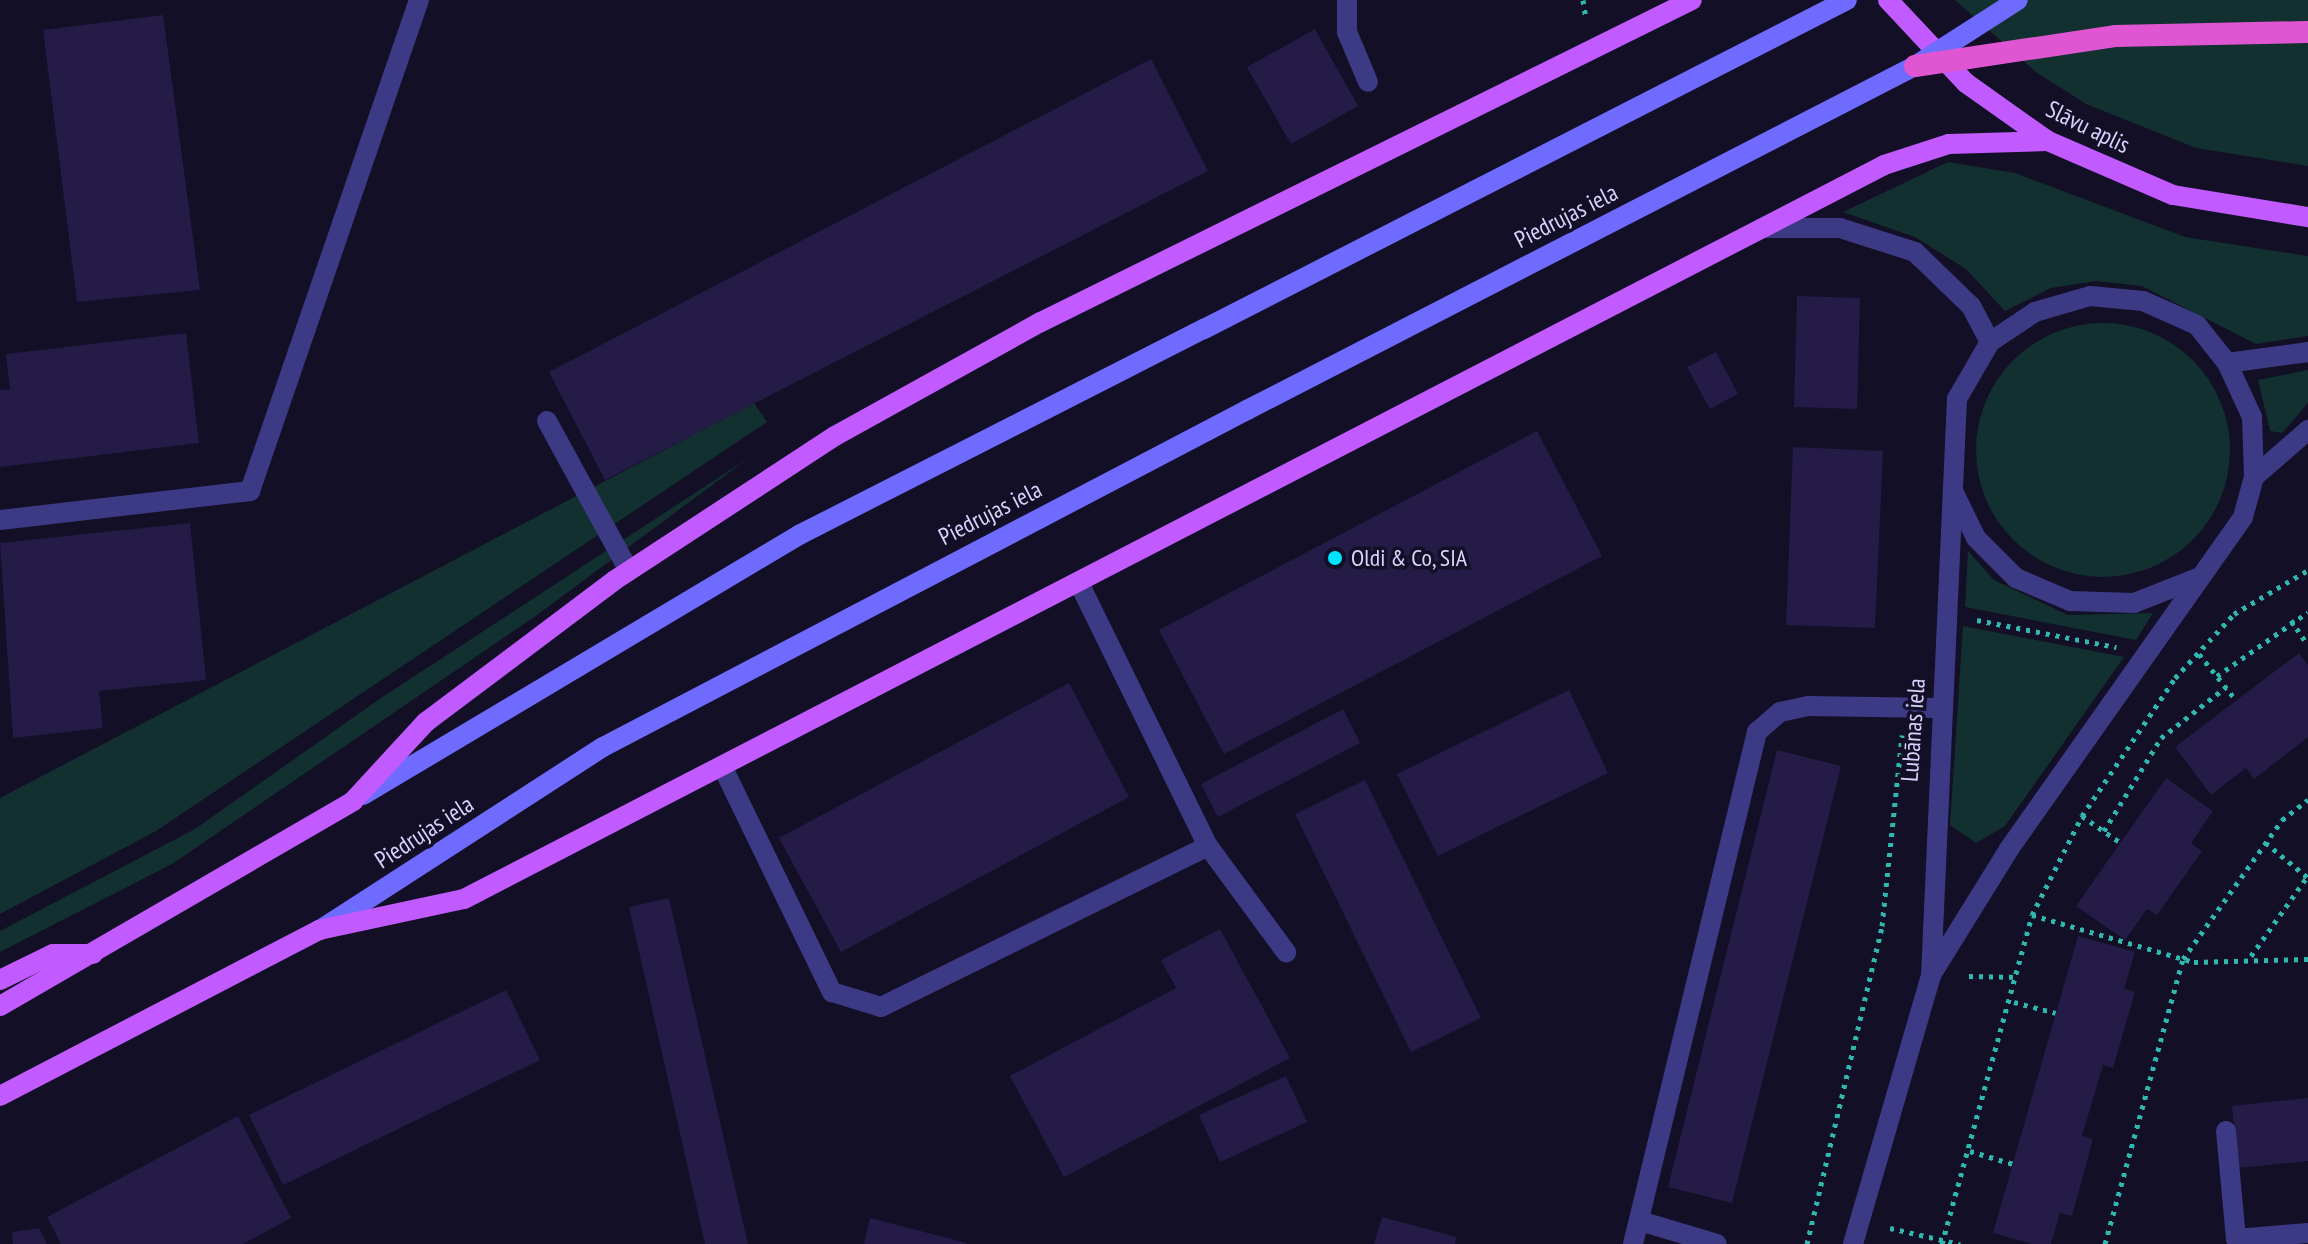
<!DOCTYPE html>
<html>
<head>
<meta charset="utf-8">
<style>
	body { margin:0 }
	#map { position:relative; width:2308px; height:1244px; overflow:hidden; background:#130f26; font-family:"PT Sans Narrow",sans-serif }
	div>[style] { position:absolute }
	[style*='--x'] { left:calc(var(--x)*1px); top:calc(var(--y)*1px); width:calc(var(--w)*1px); rotate:calc(var(--a)*1deg) }
	.green>* { inset:0; background:#12302f }
	.round { border-radius:50% }
	.building>* { inset:0; background:#241b47 }
	.path>* { height:5px; margin-top:-2.5px; transform-origin:0; background:repeating-linear-gradient(90deg,#2fb8b0 0 4px,transparent 0 10px) }
	.service>* { height:20px; margin:-10px; padding:0 10px; transform-origin:10px; border-radius:10px; background:#3d3a85 }
	.minor>* { height:20px; margin:-10px; padding:0 10px; transform-origin:10px; border-radius:10px; background:#3d3a85 }
	.secondary>* { height:20px; margin:-10px; padding:0 10px; transform-origin:10px; border-radius:10px; background:#6f6bff }
	.primary>* { height:20px; margin:-10px; padding:0 10px; transform-origin:10px; border-radius:10px; background:#c25bff }
	.secondary-bridge>* { height:20px; margin:-10px; padding:0 10px; transform-origin:10px; border-radius:10px; background:#6f6bff }
	.trunk-bridge>* { height:22px; margin:-11px; padding:0 11px; transform-origin:11px; border-radius:11px; background:#e055d1 }
	.dots>* { width:22px; height:22px; translate:-50% -50%; box-sizing:border-box; border:4px solid #130f26; border-radius:50% }
	span { translate:-50% -50%; white-space:nowrap; text-align:center; line-height:1.15; -webkit-text-stroke:7px #130f26; paint-order:stroke }
	.street-label { font-size:24px; color:#d9d4ff }
	.poi-label { font-size:24px; color:#d9d4ff }
	.left { translate:0 -50%; text-align:left }
</style>
</head>
<body>
<div id="map">
	<div class="green">
		<i style="clip-path:polygon(1955px 0,2308px 0,2308px 166px,2196px 148px,2086px 104px,2036px 72px)"></i>
		<i style="clip-path:polygon(1948px 162px,2015px 173px,2185px 237px,2308px 256px,2308px 336px,2256px 344px,2142px 286px,2096px 281px,2051px 288px,2005px 311px,1966px 269px,1915px 237px,1843px 212px)"></i>
		<i class="round" style="left:1976px;top:323px;width:254px;height:254px"></i>
		<i style="clip-path:polygon(2308px 370px,2308px 403px,2282px 433px,2270px 431px,2258px 380px)"></i>
		<i style="clip-path:polygon(754px 403px,767px 422px,156px 831px,0 914px,0 798px)"></i>
		<i style="clip-path:polygon(750px 457px,537px 615px,172px 864px,0 952px,0 931px,195px 829px,381px 698px)"></i>
		<i style="clip-path:polygon(1968px 551px,1994px 580px,2068px 615px,2153px 613px,2136px 640px,1965px 607px)"></i>
		<i style="clip-path:polygon(1963px 626px,2124px 657px,2005px 826px,1976px 843px,1950px 825px)"></i>
	</div>
	<div class="building">
		<i style="clip-path:polygon(163px 15px,200px 290px,77px 302px,43px 30px)"></i>
		<i style="clip-path:polygon(1315px 29px,1358px 106px,1291px 144px,1247px 67px)"></i>
		<i style="clip-path:polygon(1151px 59px,1208px 171px,605px 480px,549px 372px)"></i>
		<i style="clip-path:polygon(1797px 296px,1860px 298px,1857px 409px,1794px 407px)"></i>
		<i style="clip-path:polygon(186px 333px,199px 443px,0 467px,0 390px,10px 389px,6px 354px)"></i>
		<i style="clip-path:polygon(1716px 352px,1738px 394px,1710px 409px,1687px 367px)"></i>
		<i style="clip-path:polygon(1537px 431px,1602px 556px,1224px 754px,1159px 630px)"></i>
		<i style="clip-path:polygon(1793px 447px,1883px 451px,1875px 628px,1786px 625px)"></i>
		<i style="clip-path:polygon(190px 523px,206px 680px,99px 691px,103px 728px,13px 738px,0 543px)"></i>
		<i style="clip-path:polygon(2299px 653px,2308px 665px,2308px 737px,2254px 779px,2246px 768px,2211px 795px,2175px 747px)"></i>
		<i style="clip-path:polygon(1069px 683px,1129px 797px,841px 952px,779px 838px)"></i>
		<i style="clip-path:polygon(1569px 690px,1608px 773px,1438px 856px,1397px 774px)"></i>
		<i style="clip-path:polygon(1343px 709px,1360px 743px,1218px 817px,1201px 784px)"></i>
		<i style="clip-path:polygon(1777px 750px,1841px 766px,1732px 1203px,1668px 1187px)"></i>
		<i style="clip-path:polygon(2166px 778px,2213px 811px,2191px 843px,2202px 851px,2157px 915px,2147px 909px,2125px 940px,2076px 906px)"></i>
		<i style="clip-path:polygon(1365px 780px,1481px 1018px,1411px 1052px,1295px 814px)"></i>
		<i style="clip-path:polygon(669px 898px,748px 1244px,705px 1244px,629px 907px)"></i>
		<i style="clip-path:polygon(1220px 929px,1290px 1058px,1064px 1177px,1010px 1076px,1176px 988px,1161px 960px)"></i>
		<i style="clip-path:polygon(2078px 936px,2135px 952px,2124px 989px,2135px 992px,2113px 1068px,2103px 1065px,2082px 1136px,2093px 1139px,2072px 1216px,2060px 1213px,2051px 1244px,2032px 1244px,1993px 1233px)"></i>
		<i style="clip-path:polygon(506px 990px,540px 1060px,283px 1185px,249px 1115px)"></i>
		<i style="clip-path:polygon(1286px 1076px,1307px 1122px,1220px 1162px,1199px 1115px)"></i>
		<i style="clip-path:polygon(2308px 1098px,2308px 1161px,2238px 1168px,2232px 1106px)"></i>
		<i style="clip-path:polygon(238px 1116px,291px 1218px,243px 1244px,61px 1244px,47px 1217px)"></i>
		<i style="clip-path:polygon(1382px 1217px,1457px 1237px,1455px 1244px,1374px 1244px)"></i>
		<i style="clip-path:polygon(870px 1218px,967px 1243px,967px 1244px,864px 1244px)"></i>
		<i style="clip-path:polygon(39px 1228px,47px 1244px,13px 1244px,12px 1232px)"></i>
	</div>
	<div class="path">
		<i style="--x:1583;--y:0;--w:19;--a:81"></i>
		<i style="--x:1977;--y:620;--w:142;--a:11"></i>
		<i style="--x:2291;--y:620;--w:30;--a:56"></i>
		<i style="--x:2199;--y:654;--w:59;--a:51.2"></i>
		<i style="--x:2217;--y:676;--w:111;--a:-35.1"></i>
		<i style="--x:2082;--y:816;--w:47;--a:34.7"></i>
		<i style="--x:2104;--y:831;--w:109;--a:-58.5"></i>
		<i style="--x:2161;--y:738;--w:83;--a:-38.1"></i>
		<i style="--x:2032;--y:915;--w:169;--a:16.2"></i>
		<i style="--x:2194;--y:962;--w:114;--a:-1.5"></i>
		<i style="--x:2251;--y:956;--w:97;--a:-54.7"></i>
		<i style="--x:2307;--y:877;--w:53;--a:-140.3"></i>
		<i style="--x:1969;--y:976;--w:50;--a:1.1"></i>
		<i style="--x:2014;--y:1002;--w:43;--a:14.7"></i>
		<i style="--x:1970;--y:1151;--w:45;--a:16.8"></i>
		<i style="--x:1890;--y:1228;--w:72;--a:12.9"></i>
		<i style="--x:1807;--y:1244;--w:327;--a:-76.7"></i>
		<i style="--x:1882;--y:926;--w:192;--a:-84"></i>
		<i style="--x:1942;--y:1244;--w:341;--a:-74.7"></i>
		<i style="--x:2032;--y:915;--w:111;--a:-63.2"></i>
		<i style="--x:2082;--y:816;--w:166;--a:-56"></i>
		<i style="--x:2175;--y:678;--w:87;--a:-47.3"></i>
		<i style="--x:2234;--y:614;--w:86;--a:-30.7"></i>
		<i style="--x:2105;--y:1244;--w:295;--a:-74.7"></i>
		<i style="--x:2183;--y:959;--w:171;--a:-54.5"></i>
		<i style="--x:2282;--y:820;--w:33;--a:-38"></i>
	</div>
	<div class="service">
		<i style="--x:1347;--y:0;--w:32;--a:90"></i>
		<i style="--x:1347;--y:32;--w:54;--a:67.2"></i>
		<i style="--x:547;--y:421;--w:171;--a:61.3"></i>
		<i style="--x:0;--y:520;--w:252;--a:-6.6"></i>
		<i style="--x:250;--y:491;--w:519;--a:-71.01"></i>
		<i style="--x:1079;--y:583;--w:293;--a:63.9"></i>
		<i style="--x:1208;--y:846;--w:132;--a:53.7"></i>
		<i style="--x:724;--y:770;--w:247;--a:64.1"></i>
		<i style="--x:832;--y:992;--w:51;--a:17"></i>
		<i style="--x:881;--y:1007;--w:364;--a:-26.2"></i>
		<i style="--x:1640;--y:1221;--w:80;--a:16.6"></i>
		<i style="--x:1633;--y:1244;--w:527;--a:-76.39"></i>
		<i style="--x:1757;--y:732;--w:30;--a:-41"></i>
		<i style="--x:1780;--y:712;--w:29;--a:-12"></i>
		<i style="--x:1808;--y:706;--w:131;--a:0.9"></i>
	</div>
	<div class="minor">
		<i style="--x:1766;--y:228;--w:74;--a:0"></i>
		<i style="--x:1840;--y:228;--w:79;--a:17.7"></i>
		<i style="--x:1915;--y:252;--w:78;--a:44"></i>
		<i style="--x:1971;--y:306;--w:41;--a:62.2"></i>
		<i style="--x:2227;--y:363;--w:82;--a:-7.7"></i>
		<i style="--x:2254;--y:477;--w:72;--a:-41"></i>
		<i style="--x:1953;--y:491;--w:52;--a:63.9"></i>
		<i style="--x:1976;--y:538;--w:57;--a:45"></i>
		<i style="--x:2016;--y:578;--w:59;--a:23.1"></i>
		<i style="--x:2070;--y:601;--w:64;--a:1.8"></i>
		<i style="--x:2134;--y:603;--w:71;--a:-21.5"></i>
		<i style="--x:2226;--y:1131;--w:108;--a:84.7"></i>
		<i style="--x:2236;--y:1239;--w:72;--a:-4.8"></i>
		<i style="--x:1853;--y:1244;--w:280;--a:-73.8"></i>
		<i style="--x:1931;--y:975;--w:148;--a:-58.2"></i>
		<i style="--x:2009;--y:849;--w:406;--a:-54.8"></i>
		<i style="--x:2243;--y:517;--w:41;--a:-74.6"></i>
		<i style="--x:2254;--y:477;--w:60;--a:-91.9"></i>
		<i style="--x:2252;--y:417;--w:60;--a:-114.8"></i>
		<i style="--x:2227;--y:363;--w:48;--a:-128.3"></i>
		<i style="--x:2197;--y:325;--w:59;--a:-156"></i>
		<i style="--x:2143;--y:301;--w:53;--a:-174.6"></i>
		<i style="--x:2090;--y:296;--w:57;--a:163.8"></i>
		<i style="--x:2035;--y:312;--w:54;--a:146.3"></i>
		<i style="--x:1990;--y:342;--w:66;--a:120.1"></i>
		<i style="--x:1957;--y:399;--w:577;--a:92.58"></i>
	</div>
	<div class="secondary">
		<i style="--x:363;--y:795;--w:508;--a:-30.81"></i>
		<i style="--x:799;--y:535;--w:454;--a:-27"></i>
		<i style="--x:320;--y:930;--w:337;--a:-32.9"></i>
		<i style="--x:603;--y:747;--w:727;--a:-27.62"></i>
	</div>
	<div class="primary">
		<i style="--x:1888;--y:0;--w:114;--a:46.8"></i>
		<i style="--x:1966;--y:83;--w:100;--a:35.3"></i>
		<i style="--x:2048;--y:141;--w:136;--a:23.4"></i>
		<i style="--x:2173;--y:195;--w:137;--a:9.3"></i>
		<i style="--x:0;--y:980;--w:59;--a:-26.1"></i>
		<i style="--x:53;--y:954;--w:40;--a:0"></i>
		<i style="--x:0;--y:1006;--w:408;--a:-30.1"></i>
		<i style="--x:353;--y:801;--w:108;--a:-47.3"></i>
		<i style="--x:426;--y:722;--w:236;--a:-36.9"></i>
		<i style="--x:615;--y:580;--w:263;--a:-33.2"></i>
		<i style="--x:835;--y:436;--w:235;--a:-29"></i>
		<i style="--x:1041;--y:322;--w:726;--a:-26.32"></i>
		<i style="--x:0;--y:1096;--w:360;--a:-27.5"></i>
		<i style="--x:319;--y:930;--w:148;--a:-12.1"></i>
		<i style="--x:464;--y:899;--w:1598;--a:-27.33"></i>
		<i style="--x:1884;--y:165;--w:68;--a:-17.9"></i>
		<i style="--x:1949;--y:144;--w:99;--a:-1.7"></i>
	</div>
	<div class="secondary-bridge">
		<i style="--x:1204;--y:329;--w:722;--a:-27.1"></i>
		<i style="--x:1247;--y:410;--w:751;--a:-27.25"></i>
		<i style="--x:1915;--y:66;--w:122;--a:-32.7"></i>
	</div>
	<div class="trunk-bridge">
		<i style="--x:1915;--y:66;--w:202;--a:-8.5"></i>
		<i style="--x:2115;--y:36;--w:193;--a:-1.2"></i>
	</div>
	<div class="dots">
		<i style="left:1335px;top:558px;background:#00e5ff"></i>
	</div>
	<div class="street-label">
		<span style="left:2088px;top:127px;rotate:26deg">Slāvu aplis</span>
		<span style="left:1566px;top:216px;rotate:-27deg">Piedrujas iela</span>
		<span style="left:990px;top:513px;rotate:-27deg">Piedrujas iela</span>
		<span style="left:1913px;top:730px;rotate:-86deg">Lubānas iela</span>
		<span style="left:424px;top:832px;rotate:-33deg">Piedrujas iela</span>
	</div>
	<div class="poi-label">
		<span class="left" style="left:1351px;top:558px">Oldi &amp; Co, SIA</span>
	</div>
</div>
</body>
</html>
